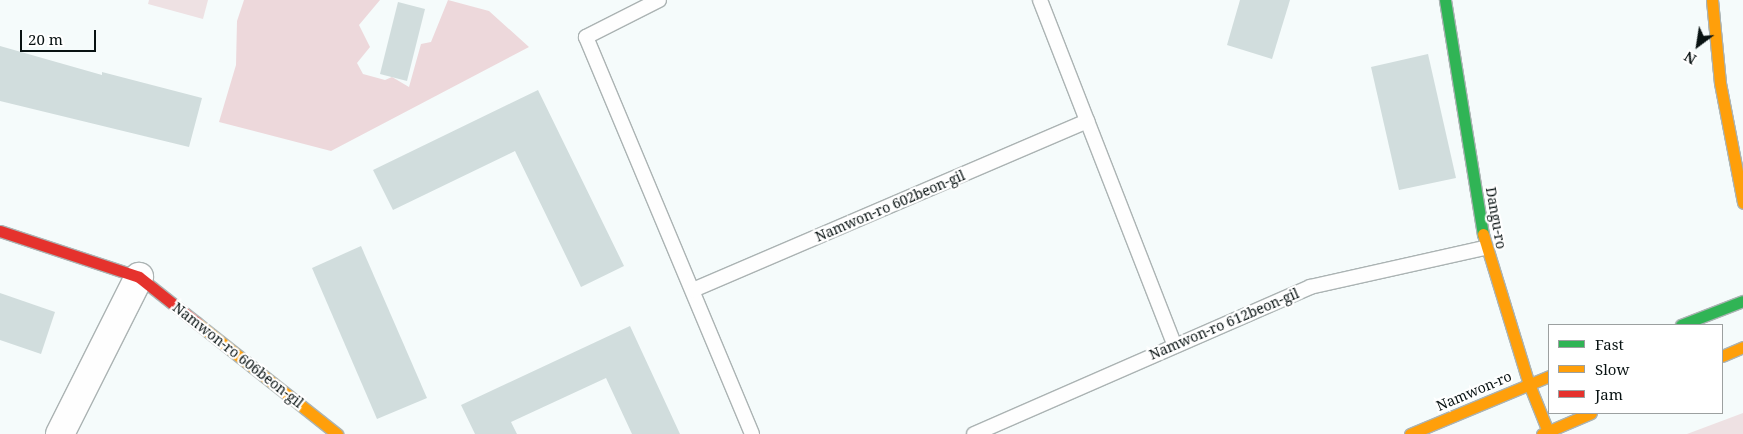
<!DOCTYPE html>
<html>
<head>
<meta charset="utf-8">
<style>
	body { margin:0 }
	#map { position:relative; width:1743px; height:434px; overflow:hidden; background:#f5fbfb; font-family:"Noto Serif",serif }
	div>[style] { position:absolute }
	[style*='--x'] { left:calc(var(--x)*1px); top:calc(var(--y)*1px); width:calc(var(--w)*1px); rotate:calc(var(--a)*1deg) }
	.green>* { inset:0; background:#eee1e3 }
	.forest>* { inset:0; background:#edd8db }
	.building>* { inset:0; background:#d1dddd }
	.roads { filter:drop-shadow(1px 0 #abb3b3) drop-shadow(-1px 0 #abb3b3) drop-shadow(0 1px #abb3b3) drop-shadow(0 -1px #abb3b3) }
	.lane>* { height:14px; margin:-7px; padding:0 7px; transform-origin:7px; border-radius:7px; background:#fefefe }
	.street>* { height:28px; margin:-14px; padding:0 14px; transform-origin:14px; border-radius:14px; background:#fefefe }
	.fast>* { height:11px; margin:-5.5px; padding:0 5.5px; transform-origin:5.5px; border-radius:5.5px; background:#30b455 }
	.slow>* { height:11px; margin:-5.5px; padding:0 5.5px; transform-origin:5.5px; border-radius:5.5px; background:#ff9f0a }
	.jam>* { height:11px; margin:-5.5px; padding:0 5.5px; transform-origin:5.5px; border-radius:5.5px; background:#e5322d }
	span { translate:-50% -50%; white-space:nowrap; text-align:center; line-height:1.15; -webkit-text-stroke:4.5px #fff; paint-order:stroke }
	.street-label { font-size:14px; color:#081212 }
	.legend { position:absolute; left:1548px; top:324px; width:175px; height:90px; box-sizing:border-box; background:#fff; border:1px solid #9ca0a0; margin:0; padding:6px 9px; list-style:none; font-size:15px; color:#081212 }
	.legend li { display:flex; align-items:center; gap:10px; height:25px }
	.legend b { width:25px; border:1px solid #9ca0a0 }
	.north { position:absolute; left:1673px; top:20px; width:50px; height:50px; -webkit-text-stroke:4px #fff; paint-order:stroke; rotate:211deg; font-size:14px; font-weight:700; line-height:20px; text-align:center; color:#081212 }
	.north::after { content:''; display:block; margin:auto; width:18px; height:22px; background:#081212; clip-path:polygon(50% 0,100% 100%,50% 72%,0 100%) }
	.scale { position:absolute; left:20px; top:30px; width:76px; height:22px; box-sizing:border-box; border:2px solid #081212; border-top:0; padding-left:6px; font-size:15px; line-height:18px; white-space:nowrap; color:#081212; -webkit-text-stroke:4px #fff; paint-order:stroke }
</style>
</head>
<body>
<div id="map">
	<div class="green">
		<i style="clip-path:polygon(149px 0,208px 0,203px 19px,148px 4px)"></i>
		<i style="clip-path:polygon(1743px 413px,1743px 434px,1687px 434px)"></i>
	</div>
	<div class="forest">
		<i style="clip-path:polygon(244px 0,380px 0,359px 25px,370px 47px,357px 63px,363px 74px,385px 80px,392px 77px,409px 87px,421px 44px,431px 42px,448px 0,489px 11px,529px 47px,331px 151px,219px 122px,236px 65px,237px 21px)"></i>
	</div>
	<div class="building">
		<i style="clip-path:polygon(1240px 0,1290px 0,1272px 59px,1227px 45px)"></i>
		<i style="clip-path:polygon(398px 2px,425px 9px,407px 81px,380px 74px)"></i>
		<i style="clip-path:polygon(0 46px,102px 75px,102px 72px,202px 98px,189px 147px,0 101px)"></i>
		<i style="clip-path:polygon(1428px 54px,1456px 178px,1399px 190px,1371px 67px)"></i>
		<i style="clip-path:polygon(538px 90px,624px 266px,581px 287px,515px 151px,393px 210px,373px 170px)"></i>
		<i style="clip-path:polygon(361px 246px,427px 398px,377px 419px,312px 268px)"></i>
		<i style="clip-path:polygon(0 293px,55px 312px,41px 354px,0 340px)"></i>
		<i style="clip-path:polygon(630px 326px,680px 434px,632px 434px,606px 378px,511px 422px,517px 434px,475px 434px,461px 405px)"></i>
	</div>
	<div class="roads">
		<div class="lane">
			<i style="--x:659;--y:0;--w:82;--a:153.1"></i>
			<i style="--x:586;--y:37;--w:430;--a:67.3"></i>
			<i style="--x:1040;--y:0;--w:371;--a:68.7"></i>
			<i style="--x:693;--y:290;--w:429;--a:-23.2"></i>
			<i style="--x:974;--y:434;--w:367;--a:-23.6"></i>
			<i style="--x:1310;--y:287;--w:179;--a:-12.6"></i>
		</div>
		<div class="street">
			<i style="--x:60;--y:434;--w:176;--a:-63.3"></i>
		</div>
		<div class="fast">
			<i style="--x:1445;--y:0;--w:237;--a:80.8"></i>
			<i style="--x:1681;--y:325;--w:66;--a:-21.2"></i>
		</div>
		<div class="slow">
			<i style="--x:1712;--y:0;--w:83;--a:84.5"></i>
			<i style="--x:1720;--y:83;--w:122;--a:79.1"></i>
			<i style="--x:1483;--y:234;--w:157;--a:73"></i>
			<i style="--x:1529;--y:384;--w:54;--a:68.2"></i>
			<i style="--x:197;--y:323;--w:179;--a:38.4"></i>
			<i style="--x:1722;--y:356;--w:23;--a:-23"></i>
			<i style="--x:1410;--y:434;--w:151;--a:-22.6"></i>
			<i style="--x:1542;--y:434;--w:53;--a:-23.2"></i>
		</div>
		<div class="jam">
			<i style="--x:0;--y:231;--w:146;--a:18.3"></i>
			<i style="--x:139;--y:277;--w:74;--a:38.4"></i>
		</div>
	</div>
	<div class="street-label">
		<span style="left:890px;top:206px;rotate:-23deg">Namwon-ro 602beon-gil</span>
		<span style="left:1496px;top:218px;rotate:80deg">Dangu-ro</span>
		<span style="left:1224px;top:324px;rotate:-23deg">Namwon-ro 612beon-gil</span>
		<span style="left:238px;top:355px;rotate:38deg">Namwon-ro 606beon-gil</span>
		<span style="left:1474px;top:391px;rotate:-23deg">Namwon-ro</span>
	</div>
	<ul class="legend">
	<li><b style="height:6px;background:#30b455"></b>Fast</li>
	<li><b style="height:6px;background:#ff9f0a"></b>Slow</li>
	<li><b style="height:6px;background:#e5322d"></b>Jam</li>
	</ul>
	<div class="north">N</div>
	<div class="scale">20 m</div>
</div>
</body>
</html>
